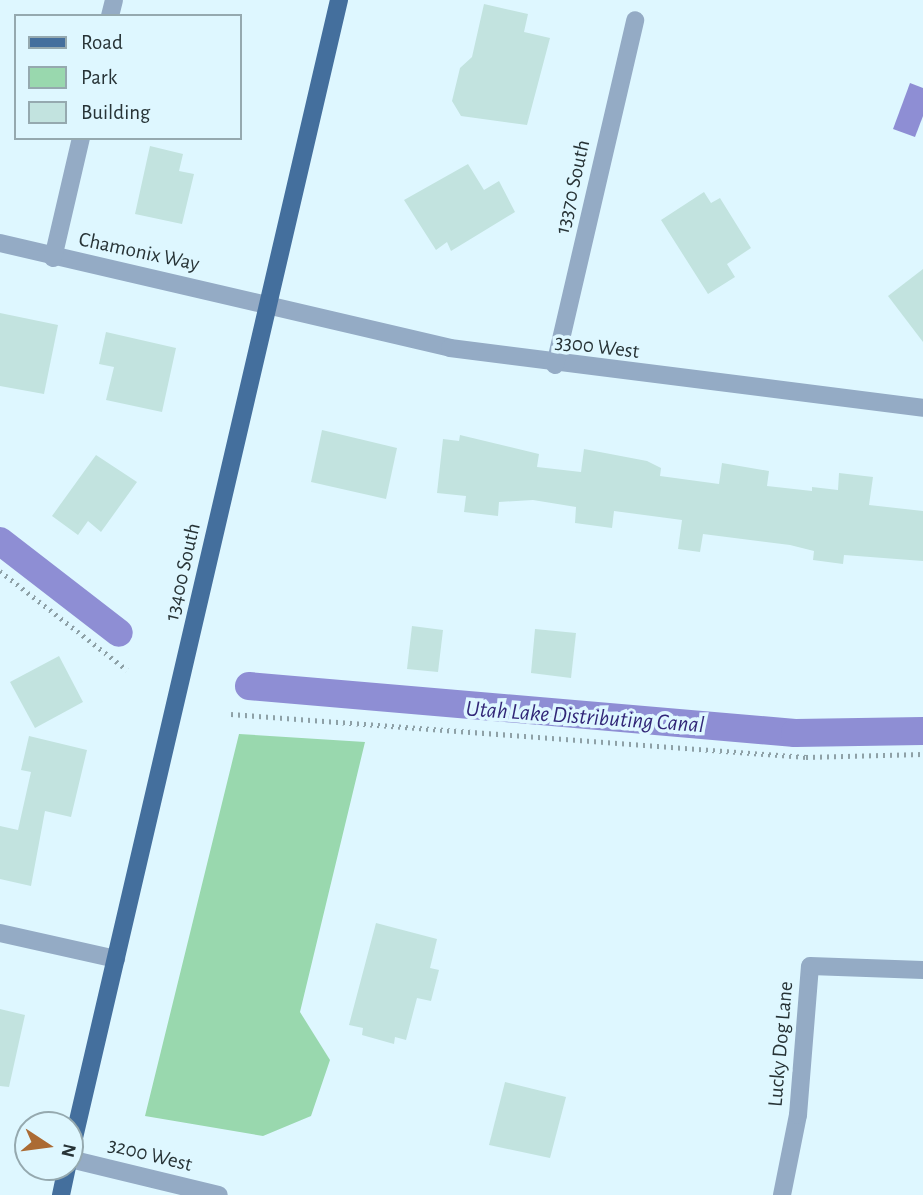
<!DOCTYPE html>
<html>
<head>
<meta charset="utf-8">
<style>
	body { margin:0 }
	#map { position:relative; width:923px; height:1195px; overflow:hidden; background:#def7ff; font-family:"Alegreya Sans",sans-serif }
	div>[style] { position:absolute }
	[style*='--x'] { left:calc(var(--x)*1px); top:calc(var(--y)*1px); width:calc(var(--w)*1px); rotate:calc(var(--a)*1deg) }
	.green>* { inset:0; background:#99d8ae }
	.water>* { inset:0; background:#8e8ed4 }
	.canal>* { height:28px; margin:-14px; padding:0 14px; transform-origin:14px; border-radius:14px; background:#8e8ed4 }
	.building>* { inset:0; background:#c2e3df }
	.path>* { height:4.5px; margin-top:-2.25px; transform-origin:0; background:repeating-linear-gradient(90deg,#8ea1a7 0 2px,transparent 0 7px) }
	.minor>* { height:18px; margin:-9px; padding:0 9px; transform-origin:9px; border-radius:9px; background:#94abc5 }
	.major>* { height:18px; margin:-9px; padding:0 9px; transform-origin:9px; border-radius:9px; background:#446f9d }
	span { translate:-50% -50%; white-space:nowrap; text-align:center; line-height:1.15; -webkit-text-stroke:7px #def7ff; paint-order:stroke }
	.street-label { font-size:21px; color:#273336 }
	.water-label { font-size:23px; color:#322778; font-style:italic }
	.legend { position:absolute; left:14px; top:14px; width:228px; height:126px; box-sizing:border-box; background:#def7ff; border:2px solid #95a9af; margin:0; padding:9px 12px; list-style:none; font-size:21px; color:#273336 }
	.legend li { display:flex; align-items:center; gap:14px; height:35px }
	.legend b { width:35px; border:2px solid #95a9af }
	.north { position:absolute; left:14px; top:1111px; width:70px; height:70px; box-sizing:border-box; background:#def7ff; border:2px solid #95a9af; border-radius:50%; rotate:103deg; font-size:19px; font-weight:700; line-height:28px; text-align:center; color:#273336 }
	.north::after { content:''; display:block; margin:auto; width:24px; height:32px; background:#ab6b34; clip-path:polygon(50% 0,100% 100%,50% 72%,0 100%) }
</style>
</head>
<body>
<div id="map">
	<div class="green">
		<i style="clip-path:polygon(239px 734px,365px 742px,300px 1012px,330px 1060px,311px 1116px,263px 1136px,145px 1116px)"></i>
	</div>
	<div class="water">
		<i style="clip-path:polygon(910px 83px,923px 88px,923px 116px,915px 137px,893px 129px)"></i>
	</div>
	<div class="canal">
		<i style="--x:0;--y:541;--w:150;--a:37.7"></i>
		<i style="--x:249;--y:686;--w:548;--a:4.92"></i>
		<i style="--x:795;--y:733;--w:128;--a:-0.9"></i>
	</div>
	<div class="building">
		<i style="clip-path:polygon(484px 4px,528px 14px,524px 32px,550px 38px,527px 125px,461px 116px,452px 101px,460px 68px,472px 57px)"></i>
		<i style="clip-path:polygon(150px 146px,183px 154px,179px 171px,194px 174px,182px 224px,135px 214px)"></i>
		<i style="clip-path:polygon(468px 164px,484px 190px,499px 181px,515px 212px,451px 251px,447px 242px,436px 250px,404px 200px)"></i>
		<i style="clip-path:polygon(704px 192px,711px 203px,720px 198px,751px 248px,727px 264px,735px 277px,708px 294px,661px 220px)"></i>
		<i style="clip-path:polygon(923px 269px,923px 342px,888px 296px)"></i>
		<i style="clip-path:polygon(0 313px,58px 325px,44px 394px,0 386px)"></i>
		<i style="clip-path:polygon(106px 332px,176px 348px,162px 412px,106px 400px,114px 367px,99px 364px)"></i>
		<i style="clip-path:polygon(322px 430px,397px 448px,386px 499px,311px 482px)"></i>
		<i style="clip-path:polygon(460px 435px,539px 454px,537px 467px,581px 472px,584px 449px,647px 461px,661px 468px,660px 476px,719px 484px,722px 463px,769px 471px,767px 486px,812px 491px,812px 487px,838px 490px,839px 473px,873px 477px,869px 505px,923px 511px,923px 561px,844px 555px,843px 564px,813px 560px,814px 551px,790px 545px,703px 534px,700px 552px,678px 549px,682px 520px,614px 511px,612px 528px,575px 523px,576px 507px,533px 500px,499px 502px,498px 516px,464px 512px,466px 496px,437px 493px,443px 439px,459px 441px)"></i>
		<i style="clip-path:polygon(96px 455px,137px 482px,101px 532px,88px 521px,78px 535px,52px 516px)"></i>
		<i style="clip-path:polygon(412px 626px,443px 630px,438px 672px,407px 669px)"></i>
		<i style="clip-path:polygon(535px 629px,576px 633px,571px 678px,531px 673px)"></i>
		<i style="clip-path:polygon(59px 656px,83px 702px,35px 728px,10px 682px)"></i>
		<i style="clip-path:polygon(29px 736px,87px 750px,71px 817px,45px 811px,31px 886px,0 879px,0 826px,18px 830px,31px 772px,21px 770px)"></i>
		<i style="clip-path:polygon(376px 923px,437px 939px,430px 968px,439px 970px,431px 1001px,417px 998px,406px 1040px,395px 1037px,394px 1044px,362px 1035px,363px 1028px,349px 1025px)"></i>
		<i style="clip-path:polygon(0 1009px,25px 1015px,9px 1087px,0 1086px)"></i>
		<i style="clip-path:polygon(505px 1082px,566px 1097px,550px 1158px,489px 1145px)"></i>
	</div>
	<div class="path">
		<i style="--x:0;--y:571;--w:161;--a:37.9"></i>
		<i style="--x:231;--y:714;--w:577;--a:4.28"></i>
		<i style="--x:806;--y:757;--w:117;--a:-1.5"></i>
	</div>
	<div class="minor">
		<i style="--x:110;--y:16;--w:16;--a:-76"></i>
		<i style="--x:0;--y:243;--w:462;--a:13.1"></i>
		<i style="--x:450;--y:348;--w:477;--a:7.2"></i>
		<i style="--x:53;--y:258;--w:123;--a:-76.9"></i>
		<i style="--x:555;--y:365;--w:354;--a:-76.9"></i>
		<i style="--x:0;--y:933;--w:119;--a:12.6"></i>
		<i style="--x:70;--y:1159;--w:153;--a:13.6"></i>
		<i style="--x:782;--y:1195;--w:82;--a:-78.7"></i>
		<i style="--x:798;--y:1115;--w:149;--a:-85.4"></i>
		<i style="--x:810;--y:966;--w:113;--a:2"></i>
	</div>
	<div class="major">
		<i style="--x:70;--y:1155;--w:1186;--a:-76.89"></i>
		<i style="--x:61;--y:1195;--w:29;--a:-78"></i>
	</div>
	<div class="street-label">
		<span style="left:573px;top:187px;rotate:-77deg">13370 South</span>
		<span style="left:139px;top:252px;rotate:12deg">Chamonix Way</span>
		<span style="left:597px;top:347px;rotate:7deg">3300 West</span>
		<span style="left:183px;top:572px;rotate:-77deg">13400 South</span>
		<span style="left:781px;top:1044px;rotate:-85deg">Lucky Dog Lane</span>
		<span style="left:150px;top:1155px;rotate:14deg">3200 West</span>
	</div>
	<div class="water-label">
		<span style="left:585px;top:718px;rotate:4deg">Utah Lake Distributing Canal</span>
	</div>
	<ul class="legend">
	<li><b style="height:9px;background:#446f9d"></b>Road</li>
	<li><b style="height:19px;background:#99d8ae"></b>Park</li>
	<li><b style="height:19px;background:#c2e3df"></b>Building</li>
	</ul>
	<div class="north">N</div>
</div>
</body>
</html>
